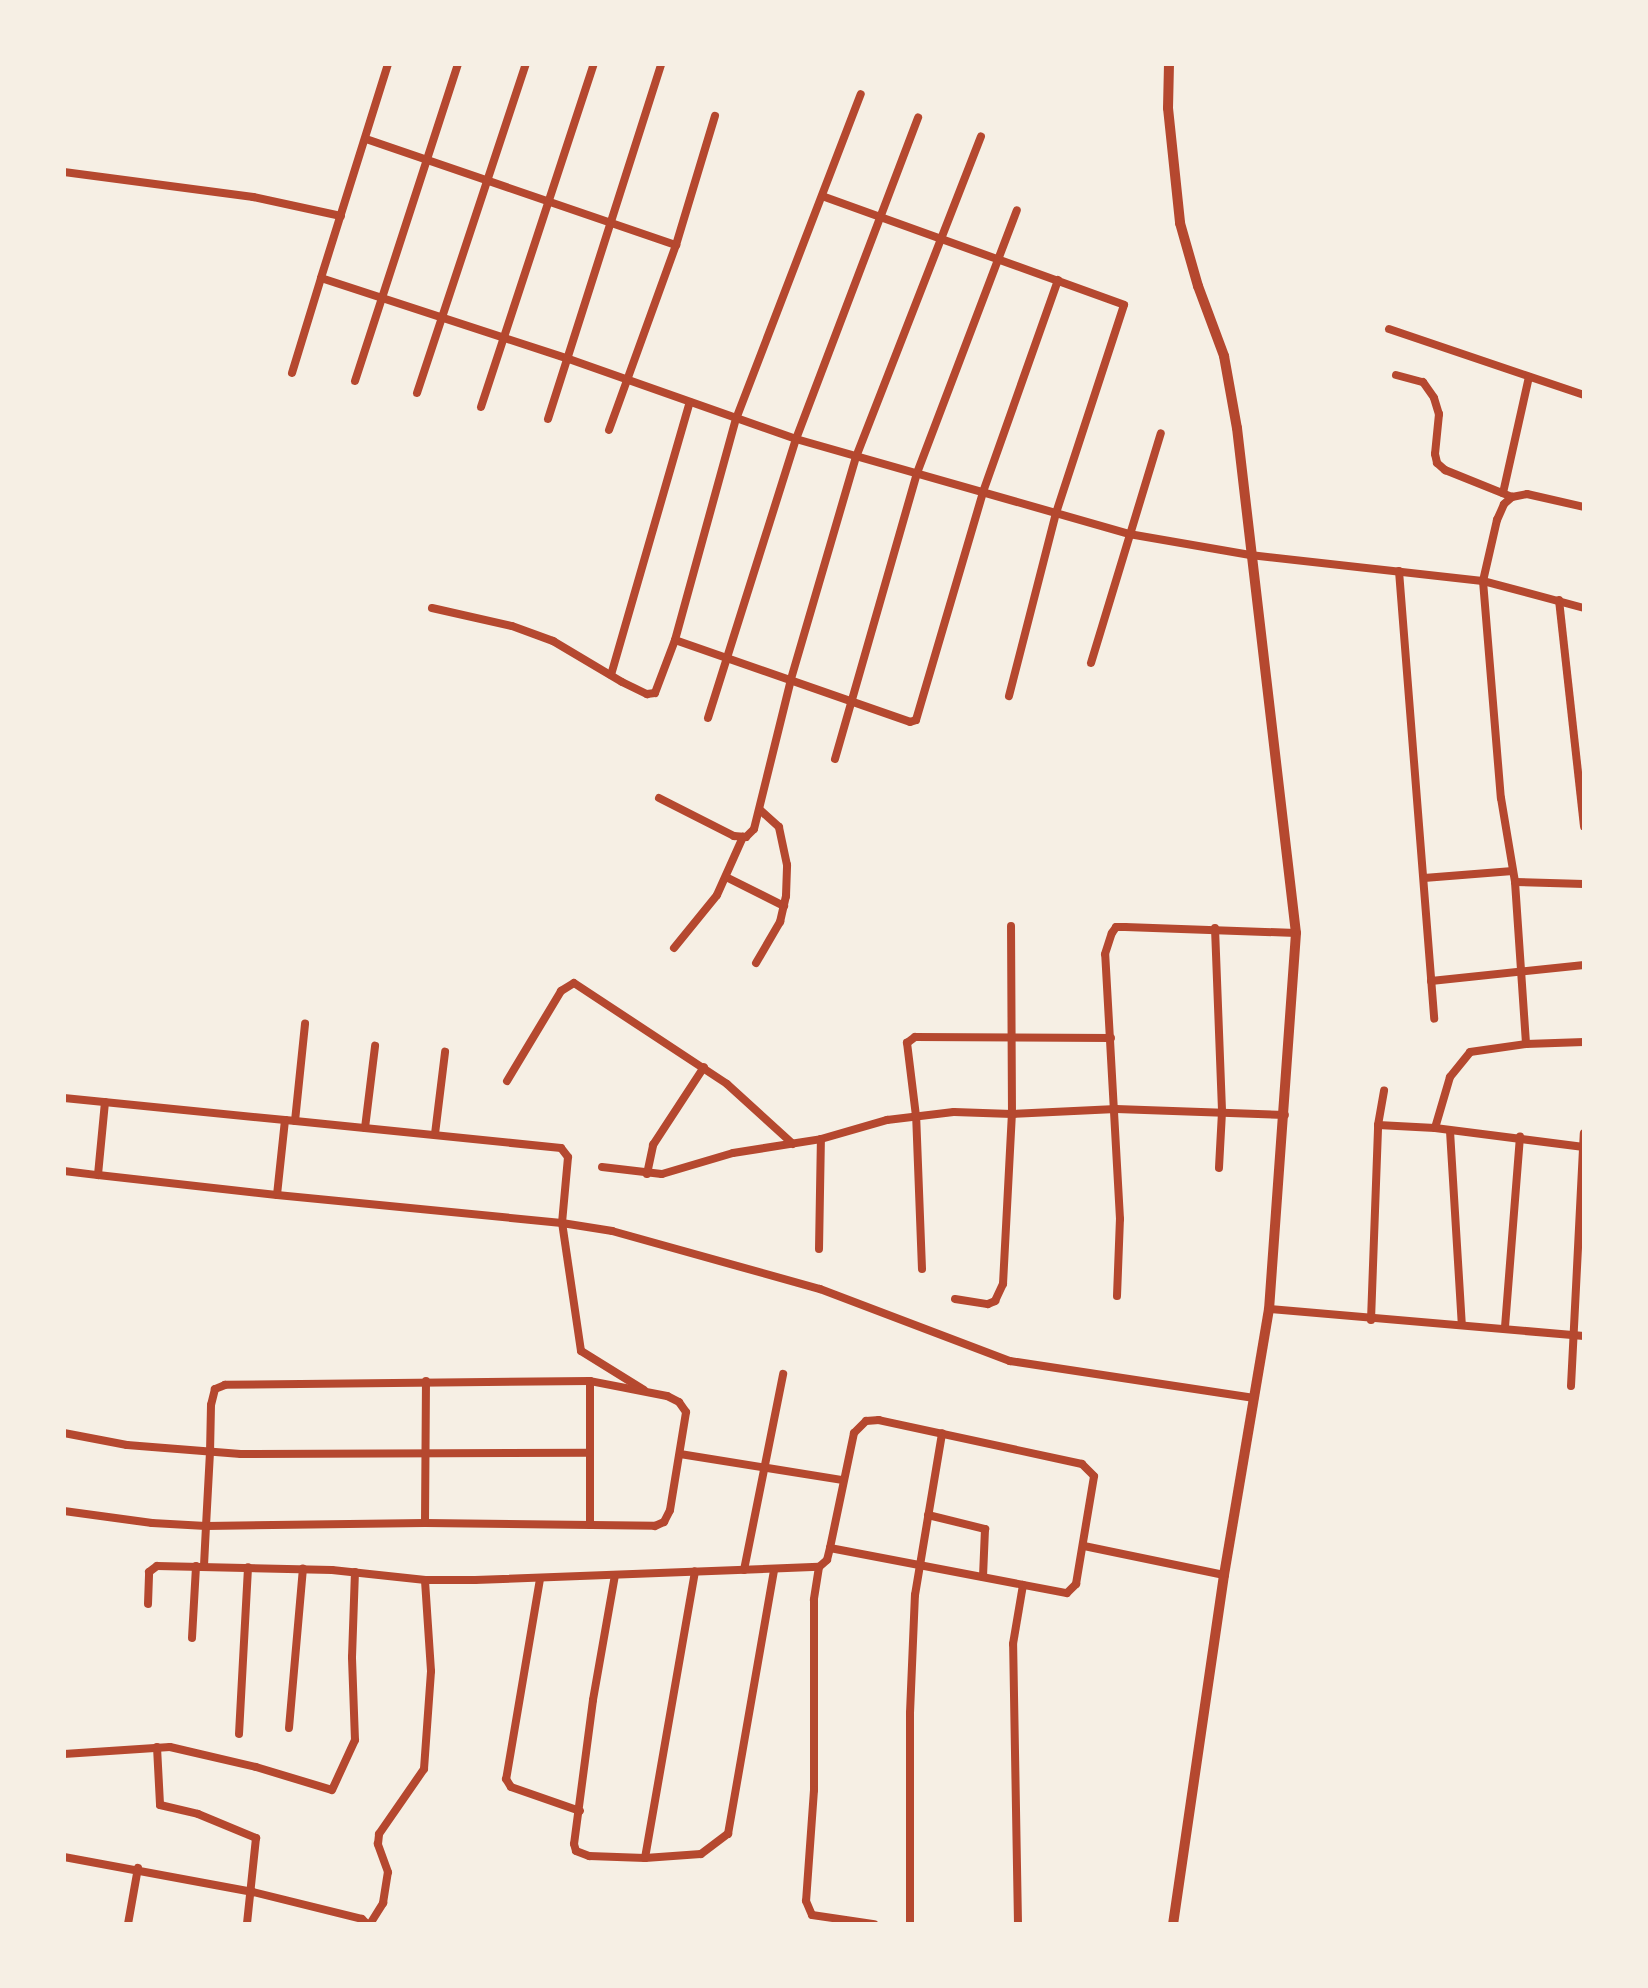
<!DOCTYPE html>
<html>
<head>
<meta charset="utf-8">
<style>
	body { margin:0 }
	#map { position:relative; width:1648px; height:1988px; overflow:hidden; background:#f6efe4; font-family:Manrope,sans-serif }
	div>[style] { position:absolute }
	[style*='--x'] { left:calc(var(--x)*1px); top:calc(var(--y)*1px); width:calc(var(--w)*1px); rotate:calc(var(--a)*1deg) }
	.minor>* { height:8px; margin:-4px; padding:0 4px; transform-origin:4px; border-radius:4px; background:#b5482f }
	.tertiary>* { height:10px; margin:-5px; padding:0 5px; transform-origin:5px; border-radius:5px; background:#b5482f }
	span { translate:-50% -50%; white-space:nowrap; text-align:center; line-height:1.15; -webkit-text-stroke:6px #f6efe4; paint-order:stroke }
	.frame { position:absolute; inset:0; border:66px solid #f6efe4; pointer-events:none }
</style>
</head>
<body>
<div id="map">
	<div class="minor">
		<i style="--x:388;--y:64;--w:224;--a:107.4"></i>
		<i style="--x:321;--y:278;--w:258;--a:18.1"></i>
		<i style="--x:566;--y:358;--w:244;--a:19.4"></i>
		<i style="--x:796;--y:439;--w:346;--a:15.9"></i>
		<i style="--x:1129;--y:534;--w:123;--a:9.8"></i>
		<i style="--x:1250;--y:555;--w:234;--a:6.4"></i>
		<i style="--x:1483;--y:581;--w:63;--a:-77.1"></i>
		<i style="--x:1497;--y:520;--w:17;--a:-66"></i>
		<i style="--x:1504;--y:504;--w:11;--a:-41"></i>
		<i style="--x:1512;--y:497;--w:15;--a:-11"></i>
		<i style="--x:1527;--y:494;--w:58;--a:12.8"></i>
		<i style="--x:366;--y:139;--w:328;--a:18.9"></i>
		<i style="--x:64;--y:172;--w:191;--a:7.5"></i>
		<i style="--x:253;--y:197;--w:90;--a:12.2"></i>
		<i style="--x:822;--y:196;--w:321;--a:19.8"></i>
		<i style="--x:1124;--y:305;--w:219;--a:108.1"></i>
		<i style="--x:1056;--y:513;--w:189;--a:104.4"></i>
		<i style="--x:1389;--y:329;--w:206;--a:18.7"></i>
		<i style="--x:292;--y:373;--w:99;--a:-73"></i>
		<i style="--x:1396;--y:375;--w:28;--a:15"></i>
		<i style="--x:1423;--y:382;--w:19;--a:55"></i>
		<i style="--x:1434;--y:398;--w:17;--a:73"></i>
		<i style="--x:1439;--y:414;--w:40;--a:95.7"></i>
		<i style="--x:1435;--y:454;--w:9;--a:77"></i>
		<i style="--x:1437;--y:463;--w:11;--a:41"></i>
		<i style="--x:1445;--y:470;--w:72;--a:21.9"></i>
		<i style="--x:355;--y:381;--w:333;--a:-72"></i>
		<i style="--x:417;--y:393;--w:347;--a:-71.7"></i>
		<i style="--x:481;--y:407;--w:361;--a:-71.8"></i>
		<i style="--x:548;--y:419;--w:373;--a:-72.3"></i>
		<i style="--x:609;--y:430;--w:197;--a:-70.1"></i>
		<i style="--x:676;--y:245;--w:135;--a:-73.2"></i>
		<i style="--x:1503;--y:493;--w:119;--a:-77.4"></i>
		<i style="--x:1399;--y:571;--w:449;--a:85.5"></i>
		<i style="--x:1559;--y:600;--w:228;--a:83.7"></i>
		<i style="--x:432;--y:608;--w:82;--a:12.7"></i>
		<i style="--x:512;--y:626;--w:44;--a:20.1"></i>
		<i style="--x:553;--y:641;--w:80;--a:30.7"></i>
		<i style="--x:622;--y:682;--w:28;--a:26"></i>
		<i style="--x:647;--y:694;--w:8;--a:-7"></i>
		<i style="--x:655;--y:693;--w:57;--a:-69.3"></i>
		<i style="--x:675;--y:640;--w:229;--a:-74.6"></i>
		<i style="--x:736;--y:419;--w:348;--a:-69"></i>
		<i style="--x:1584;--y:608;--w:105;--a:-165"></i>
		<i style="--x:1483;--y:581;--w:218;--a:85.3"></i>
		<i style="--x:1501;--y:798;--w:85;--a:80.5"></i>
		<i style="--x:1515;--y:882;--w:162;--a:86.1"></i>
		<i style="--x:1526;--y:1044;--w:58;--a:-2"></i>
		<i style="--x:675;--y:640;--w:249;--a:19.2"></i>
		<i style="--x:910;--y:722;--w:6;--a:-18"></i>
		<i style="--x:916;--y:720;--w:238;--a:-73.6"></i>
		<i style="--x:983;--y:492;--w:225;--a:-70.5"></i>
		<i style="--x:1091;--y:663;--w:240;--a:-73.1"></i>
		<i style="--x:611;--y:675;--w:284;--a:-73.9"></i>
		<i style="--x:708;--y:718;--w:293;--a:-72.5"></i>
		<i style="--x:796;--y:439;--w:344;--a:-69.2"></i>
		<i style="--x:835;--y:759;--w:298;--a:-74"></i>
		<i style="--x:917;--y:473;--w:281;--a:-69.2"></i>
		<i style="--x:659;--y:798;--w:84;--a:26.9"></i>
		<i style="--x:734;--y:836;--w:12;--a:5"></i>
		<i style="--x:746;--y:837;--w:11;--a:-45"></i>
		<i style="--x:754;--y:829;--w:154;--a:-76.1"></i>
		<i style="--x:791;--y:679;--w:231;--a:-73.7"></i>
		<i style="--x:856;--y:457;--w:344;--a:-68.7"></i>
		<i style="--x:726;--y:877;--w:65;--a:26.6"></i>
		<i style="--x:1424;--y:878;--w:89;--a:-4.5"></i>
		<i style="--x:1515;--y:882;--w:69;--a:1.7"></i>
		<i style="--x:1215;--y:928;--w:184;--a:87.8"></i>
		<i style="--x:1222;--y:1112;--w:56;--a:93.1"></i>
		<i style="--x:674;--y:948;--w:68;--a:-50.9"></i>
		<i style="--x:717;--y:895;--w:64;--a:-65.9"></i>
		<i style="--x:756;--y:963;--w:48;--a:-59.7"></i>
		<i style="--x:780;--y:922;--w:27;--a:-77"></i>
		<i style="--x:786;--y:896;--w:31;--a:-88"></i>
		<i style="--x:787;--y:865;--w:39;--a:-102"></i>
		<i style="--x:779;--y:827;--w:25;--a:-138"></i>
		<i style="--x:1431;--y:981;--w:154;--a:-6"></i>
		<i style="--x:507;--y:1081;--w:105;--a:-59"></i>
		<i style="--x:561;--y:991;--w:15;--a:-32"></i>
		<i style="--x:574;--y:983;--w:183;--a:33.4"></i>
		<i style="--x:727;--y:1084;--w:89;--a:42.3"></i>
		<i style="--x:64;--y:1098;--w:222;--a:5.7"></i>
		<i style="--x:105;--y:1102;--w:73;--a:95.5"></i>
		<i style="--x:98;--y:1175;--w:180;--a:6.4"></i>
		<i style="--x:295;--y:1121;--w:98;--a:-84.1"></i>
		<i style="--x:1378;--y:1125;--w:57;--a:3"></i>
		<i style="--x:1435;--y:1128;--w:150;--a:7.3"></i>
		<i style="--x:365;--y:1128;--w:83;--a:-83"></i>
		<i style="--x:1435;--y:1128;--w:53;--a:-73.6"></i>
		<i style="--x:1450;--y:1077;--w:32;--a:-51"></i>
		<i style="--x:1470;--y:1052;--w:57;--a:-8.1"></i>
		<i style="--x:1450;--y:1131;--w:194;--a:86.5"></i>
		<i style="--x:435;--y:1134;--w:83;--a:-83"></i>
		<i style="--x:602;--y:1167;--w:60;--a:6.7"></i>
		<i style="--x:662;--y:1174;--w:74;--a:-16.5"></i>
		<i style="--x:733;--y:1153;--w:89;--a:-9"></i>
		<i style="--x:821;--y:1139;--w:69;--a:-16.1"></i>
		<i style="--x:887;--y:1120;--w:67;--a:-6.8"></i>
		<i style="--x:954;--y:1112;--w:58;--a:2"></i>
		<i style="--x:1012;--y:1114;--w:104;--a:-2.8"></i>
		<i style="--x:1116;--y:1109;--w:169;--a:2"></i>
		<i style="--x:64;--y:1171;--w:34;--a:7"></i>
		<i style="--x:647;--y:1174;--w:30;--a:-78"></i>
		<i style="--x:653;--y:1145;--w:93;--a:-56.8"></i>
		<i style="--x:819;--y:1249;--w:110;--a:-89"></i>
		<i style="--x:922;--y:1269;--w:153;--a:-92.2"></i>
		<i style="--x:916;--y:1116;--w:74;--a:-97"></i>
		<i style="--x:907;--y:1043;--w:10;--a:-37"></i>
		<i style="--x:915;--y:1037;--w:196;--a:0.3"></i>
		<i style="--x:1117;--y:1296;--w:77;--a:-87.8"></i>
		<i style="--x:1120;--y:1219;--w:265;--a:-93.2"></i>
		<i style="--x:1105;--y:954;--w:22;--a:-72"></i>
		<i style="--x:1112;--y:933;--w:7;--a:-56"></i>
		<i style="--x:1116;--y:927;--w:9;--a:0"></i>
		<i style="--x:1125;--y:927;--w:171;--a:2"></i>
		<i style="--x:955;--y:1299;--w:33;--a:9"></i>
		<i style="--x:988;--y:1304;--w:8;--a:-23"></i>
		<i style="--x:995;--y:1301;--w:19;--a:-65"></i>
		<i style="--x:1003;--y:1284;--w:170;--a:-87"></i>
		<i style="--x:1012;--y:1114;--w:188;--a:-90.3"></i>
		<i style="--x:1269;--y:1309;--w:316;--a:4.9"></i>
		<i style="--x:1371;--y:1320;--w:195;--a:-87.9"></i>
		<i style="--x:1378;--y:1125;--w:35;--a:-80"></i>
		<i style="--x:1505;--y:1327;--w:191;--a:-85.5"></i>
		<i style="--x:590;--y:1381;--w:144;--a:90"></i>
		<i style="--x:1571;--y:1386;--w:253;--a:-87.1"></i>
		<i style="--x:644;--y:1390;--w:74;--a:-148.2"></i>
		<i style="--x:581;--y:1351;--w:129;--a:-98.4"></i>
		<i style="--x:562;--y:1223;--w:66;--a:-84.8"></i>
		<i style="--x:568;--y:1157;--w:11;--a:-128"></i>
		<i style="--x:561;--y:1148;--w:277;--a:-174.2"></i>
		<i style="--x:285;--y:1120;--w:75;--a:96.1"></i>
		<i style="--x:277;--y:1195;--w:286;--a:5.6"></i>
		<i style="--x:562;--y:1223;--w:51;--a:9.1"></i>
		<i style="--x:612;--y:1231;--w:216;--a:15.6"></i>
		<i style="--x:820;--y:1289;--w:203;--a:20.8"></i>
		<i style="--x:1010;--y:1361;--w:247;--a:8.6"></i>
		<i style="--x:64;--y:1433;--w:64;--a:10.8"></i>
		<i style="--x:127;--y:1445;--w:114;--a:4.5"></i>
		<i style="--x:241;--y:1454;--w:348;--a:-0.2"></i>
		<i style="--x:680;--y:1454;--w:165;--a:9.1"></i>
		<i style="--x:64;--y:1511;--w:89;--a:7.8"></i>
		<i style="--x:152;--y:1523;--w:54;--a:3.2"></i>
		<i style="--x:206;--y:1526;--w:219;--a:-0.8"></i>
		<i style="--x:425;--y:1523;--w:230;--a:0.7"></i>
		<i style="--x:655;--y:1526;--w:10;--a:-24"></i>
		<i style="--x:664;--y:1522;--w:13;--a:-63"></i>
		<i style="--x:670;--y:1510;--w:99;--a:-80.7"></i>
		<i style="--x:686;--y:1412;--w:12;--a:-125"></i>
		<i style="--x:679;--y:1402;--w:13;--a:-153"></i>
		<i style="--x:667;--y:1396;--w:78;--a:-169"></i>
		<i style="--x:590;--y:1381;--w:365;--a:179.4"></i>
		<i style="--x:225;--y:1385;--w:11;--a:158"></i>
		<i style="--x:215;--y:1389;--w:16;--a:104"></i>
		<i style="--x:211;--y:1405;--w:47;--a:91.2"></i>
		<i style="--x:210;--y:1452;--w:74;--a:93.1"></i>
		<i style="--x:206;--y:1526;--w:40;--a:92.9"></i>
		<i style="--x:928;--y:1515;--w:59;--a:13.8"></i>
		<i style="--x:985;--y:1529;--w:48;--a:92.4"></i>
		<i style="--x:425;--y:1523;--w:142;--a:-89.6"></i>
		<i style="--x:1084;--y:1546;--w:143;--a:11.7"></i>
		<i style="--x:830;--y:1548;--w:241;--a:10.8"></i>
		<i style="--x:1067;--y:1593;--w:13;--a:-45"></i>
		<i style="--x:1076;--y:1584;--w:109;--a:-80.5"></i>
		<i style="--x:1094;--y:1476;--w:17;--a:-135"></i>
		<i style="--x:1082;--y:1464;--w:208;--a:-167.8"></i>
		<i style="--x:879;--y:1420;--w:13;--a:176"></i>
		<i style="--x:866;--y:1421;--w:17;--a:135"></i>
		<i style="--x:854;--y:1433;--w:117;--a:101.8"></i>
		<i style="--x:830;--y:1548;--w:12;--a:104"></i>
		<i style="--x:827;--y:1560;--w:11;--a:139"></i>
		<i style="--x:819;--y:1567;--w:33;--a:99"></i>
		<i style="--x:814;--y:1600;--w:190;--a:90"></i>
		<i style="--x:814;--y:1790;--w:111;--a:94.1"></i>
		<i style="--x:806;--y:1901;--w:15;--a:67"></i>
		<i style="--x:812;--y:1915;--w:63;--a:8.3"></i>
		<i style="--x:744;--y:1570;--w:200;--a:-78.7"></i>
		<i style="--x:615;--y:1575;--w:127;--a:100"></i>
		<i style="--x:593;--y:1700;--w:145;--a:97.5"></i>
		<i style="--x:574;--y:1844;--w:7;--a:74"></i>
		<i style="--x:576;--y:1851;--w:14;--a:21"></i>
		<i style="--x:589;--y:1856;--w:56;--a:2"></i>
		<i style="--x:645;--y:1858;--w:291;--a:-80.1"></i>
		<i style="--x:540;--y:1579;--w:203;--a:99.6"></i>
		<i style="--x:506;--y:1779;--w:9;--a:58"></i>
		<i style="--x:511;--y:1787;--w:73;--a:19.2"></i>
		<i style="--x:148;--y:1604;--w:32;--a:-88"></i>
		<i style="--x:149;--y:1572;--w:10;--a:-37"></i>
		<i style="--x:157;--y:1566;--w:175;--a:1.3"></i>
		<i style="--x:332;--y:1570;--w:94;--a:6.1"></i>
		<i style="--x:425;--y:1580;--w:50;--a:0"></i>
		<i style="--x:475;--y:1580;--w:344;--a:-2.2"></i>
		<i style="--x:192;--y:1638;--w:72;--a:-86.8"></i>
		<i style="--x:289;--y:1728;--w:160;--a:-85"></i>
		<i style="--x:239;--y:1734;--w:167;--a:-86.9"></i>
		<i style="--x:157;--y:1747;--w:58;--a:87"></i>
		<i style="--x:160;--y:1805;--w:39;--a:13"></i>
		<i style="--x:198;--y:1814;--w:63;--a:22.5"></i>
		<i style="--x:256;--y:1838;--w:86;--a:96"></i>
		<i style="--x:64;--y:1754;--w:106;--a:-3.8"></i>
		<i style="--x:170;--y:1747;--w:88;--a:13.1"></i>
		<i style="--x:256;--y:1767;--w:79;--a:16.8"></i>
		<i style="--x:332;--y:1790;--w:55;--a:-65.3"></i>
		<i style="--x:355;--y:1740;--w:83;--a:-92.1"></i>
		<i style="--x:352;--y:1657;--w:85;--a:-88"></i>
		<i style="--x:64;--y:1857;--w:192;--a:10.5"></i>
		<i style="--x:253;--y:1892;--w:112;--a:13.9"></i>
		<i style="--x:362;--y:1919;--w:7;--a:45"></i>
		<i style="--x:645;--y:1858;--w:56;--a:-4.1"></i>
		<i style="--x:701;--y:1854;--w:34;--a:-37"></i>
		<i style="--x:728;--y:1834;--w:268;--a:-80.1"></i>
		<i style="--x:128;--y:1924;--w:57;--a:-79.9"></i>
		<i style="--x:370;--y:1924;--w:25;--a:-58"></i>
		<i style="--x:383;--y:1903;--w:31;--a:-81"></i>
		<i style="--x:388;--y:1872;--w:30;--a:-110"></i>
		<i style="--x:378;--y:1844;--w:10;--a:-84"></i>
		<i style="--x:379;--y:1834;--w:79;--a:-55.3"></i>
		<i style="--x:424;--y:1769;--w:98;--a:-85.9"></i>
		<i style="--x:431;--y:1671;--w:91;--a:-93.8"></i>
		<i style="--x:910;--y:1924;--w:211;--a:-90"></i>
		<i style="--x:910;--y:1713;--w:118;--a:-87.6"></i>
		<i style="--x:915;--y:1595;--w:164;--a:-80.5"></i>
		<i style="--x:1018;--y:1924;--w:280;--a:-91"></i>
		<i style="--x:1013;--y:1644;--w:60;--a:-80.4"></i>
	</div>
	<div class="tertiary">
		<i style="--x:1169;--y:64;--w:44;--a:91.3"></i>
		<i style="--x:1168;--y:108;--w:116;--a:84"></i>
		<i style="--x:1180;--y:223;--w:66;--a:74.1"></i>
		<i style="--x:1198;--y:286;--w:75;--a:69.6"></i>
		<i style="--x:1224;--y:356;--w:73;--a:79.8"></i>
		<i style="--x:1237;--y:428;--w:508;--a:83.34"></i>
		<i style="--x:1296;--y:933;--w:377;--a:94.1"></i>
		<i style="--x:1269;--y:1309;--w:270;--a:99.6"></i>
		<i style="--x:1224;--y:1575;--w:353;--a:98.3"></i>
	</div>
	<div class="frame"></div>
</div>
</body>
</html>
